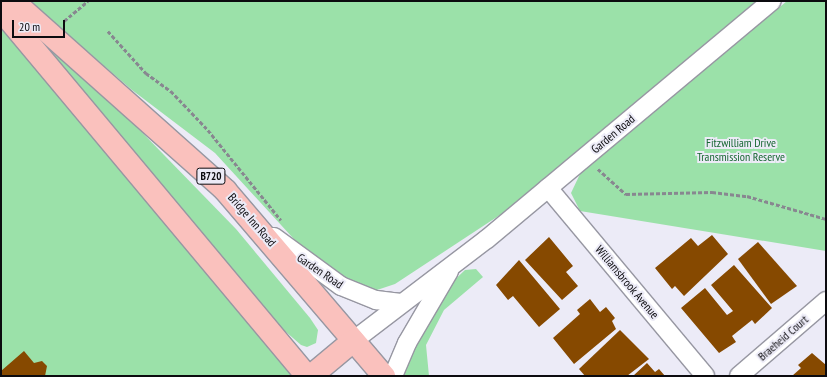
<!DOCTYPE html>
<html>
<head>
<meta charset="utf-8">
<style>
	body { margin:0 }
	#map { position:relative; width:827px; height:377px; overflow:hidden; background:#ecebf7; font-family:"PT Sans Narrow",sans-serif }
	div>[style] { position:absolute }
	[style*='--x'] { left:calc(var(--x)*1px); top:calc(var(--y)*1px); width:calc(var(--w)*1px); rotate:calc(var(--a)*1deg) }
	.green>* { inset:0; background:#9be1a9 }
	.building>* { inset:0; background:#864900 }
	.path>* { height:2.5px; margin-top:-1.25px; transform-origin:0; background:repeating-linear-gradient(90deg,#888790 0 4px,transparent 0 6px) }
	.roads { filter:drop-shadow(1px 0 #9797a2) drop-shadow(-1px 0 #9797a2) drop-shadow(0 1px #9797a2) drop-shadow(0 -1px #9797a2) }
	.street>* { height:18px; margin:-9px; padding:0 9px; transform-origin:9px; border-radius:9px; background:#fff }
	.primary>* { height:22px; margin:-11px; padding:0 11px; transform-origin:11px; border-radius:11px; background:#fac1bd }
	span { translate:-50% -50%; white-space:nowrap; text-align:center; line-height:1.15; -webkit-text-stroke:4px #ecebf7; paint-order:stroke }
	.shield-label span { padding:1px 3px; background:#ecebf7; border:1px solid; border-radius:3px; -webkit-text-stroke-width:0 }
	.shield-label { font-size:11px; color:#0c0b0f; font-weight:700 }
	.street-label { font-size:12px; color:#0c0b0f }
	.park-label { font-size:12px; color:#176632 }
	.frame { position:absolute; inset:0; border:2px solid #0c0b0f; pointer-events:none }
	.scale { position:absolute; left:12px; top:20px; width:53px; height:18px; box-sizing:border-box; border:2px solid #0c0b0f; border-top:0; padding-left:5px; font-size:12px; line-height:14px; white-space:nowrap; color:#0c0b0f; -webkit-text-stroke:3px #ecebf7; paint-order:stroke }
</style>
</head>
<body>
<div id="map">
	<div class="green">
		<i style="clip-path:polygon(29px 1px,757px 1px,506px 211px,395px 284px,374px 291px,350px 284px,303px 249px,215px 153px,132px 90px)"></i>
		<i style="clip-path:polygon(787px 1px,826px 1px,826px 251px,580px 211px,571px 193px,580px 174px)"></i>
		<i style="clip-path:polygon(1px 25px,28px 58px,293px 376px,1px 376px)"></i>
		<i style="clip-path:polygon(27px 27px,95px 84px,236px 229px,310px 318px,318px 330px,316px 343px,307px 347px,301px 345px,278px 325px)"></i>
		<i style="clip-path:polygon(476px 269px,483px 277px,444px 310px,426px 345px,429px 376px,404px 376px,405px 363px,445px 289px,465px 270px)"></i>
	</div>
	<div class="building">
		<i style="clip-path:polygon(712px 235px,728px 254px,684px 296px,675px 286px,672px 289px,655px 268px,691px 238px,698px 246px)"></i>
		<i style="clip-path:polygon(549px 237px,573px 266px,566px 272px,578px 286px,562px 300px,525px 260px)"></i>
		<i style="clip-path:polygon(758px 242px,797px 286px,771px 304px,738px 259px)"></i>
		<i style="clip-path:polygon(519px 260px,560px 309px,539px 327px,513px 296px,508px 300px,496px 285px)"></i>
		<i style="clip-path:polygon(734px 265px,772px 308px,755px 324px,752px 320px,732px 336px,736px 342px,719px 353px,681px 308px,705px 288px,727px 315px,733px 311px,711px 285px)"></i>
		<i style="clip-path:polygon(590px 299px,600px 312px,606px 307px,615px 318px,612px 321px,616px 329px,574px 364px,553px 338px,580px 314px,577px 310px)"></i>
		<i style="clip-path:polygon(620px 330px,649px 359px,627px 376px,585px 376px,579px 369px)"></i>
		<i style="clip-path:polygon(24px 351px,34px 363px,42px 361px,47px 366px,45px 376px,1px 376px,1px 371px)"></i>
		<i style="clip-path:polygon(812px 353px,826px 365px,826px 376px,792px 376px,801px 368px,798px 365px)"></i>
		<i style="clip-path:polygon(647px 363px,655px 372px,659px 369px,665px 376px,633px 376px)"></i>
	</div>
	<div class="path">
		<i style="--x:64;--y:21;--w:31;--a:-40"></i>
		<i style="--x:108;--y:31;--w:57;--a:47.9"></i>
		<i style="--x:146;--y:73;--w:31;--a:36"></i>
		<i style="--x:171;--y:91;--w:54;--a:46.5"></i>
		<i style="--x:208;--y:130;--w:116;--a:51"></i>
		<i style="--x:598;--y:169;--w:38;--a:42"></i>
		<i style="--x:626;--y:194;--w:86;--a:-1.3"></i>
		<i style="--x:712;--y:192;--w:35;--a:7"></i>
		<i style="--x:747;--y:196;--w:82;--a:16.2"></i>
	</div>
	<div class="roads">
		<div class="street">
			<i style="--x:548;--y:188;--w:245;--a:50.1"></i>
			<i style="--x:274;--y:237;--w:83;--a:36.2"></i>
			<i style="--x:341;--y:286;--w:38;--a:22"></i>
			<i style="--x:376;--y:300;--w:23;--a:7"></i>
			<i style="--x:353;--y:341;--w:168;--a:-37.3"></i>
			<i style="--x:487;--y:239;--w:371;--a:-39.9"></i>
			<i style="--x:393;--y:376;--w:36;--a:-67"></i>
			<i style="--x:407;--y:343;--w:83;--a:-59.7"></i>
			<i style="--x:739;--y:376;--w:115;--a:-40.8"></i>
		</div>
		<div class="primary">
			<i style="--x:13;--y:1;--w:284;--a:41.7"></i>
			<i style="--x:225;--y:190;--w:245;--a:49.5"></i>
			<i style="--x:1;--y:10;--w:477;--a:50.1"></i>
			<i style="--x:311;--y:376;--w:55;--a:-39.8"></i>
		</div>
	</div>
	<div class="shield-label">
		<span style="left:211px;top:176px">B720</span>
	</div>
	<div class="street-label">
		<span style="left:613px;top:134px;rotate:-40deg">Garden Road</span>
		<span style="left:252px;top:220px;rotate:49deg">Bridge Inn Road</span>
		<span style="left:320px;top:271px;rotate:34deg">Garden Road</span>
		<span style="left:627px;top:282px;rotate:50deg">Williamsbrook Avenue</span>
		<span style="left:783px;top:338px;rotate:-41deg">Braeheid Court</span>
	</div>
	<div class="park-label">
		<span style="left:741px;top:150px">Fitzwilliam Drive<br>Transmission Reserve</span>
	</div>
	<div class="frame"></div>
	<div class="scale">20 m</div>
</div>
</body>
</html>
